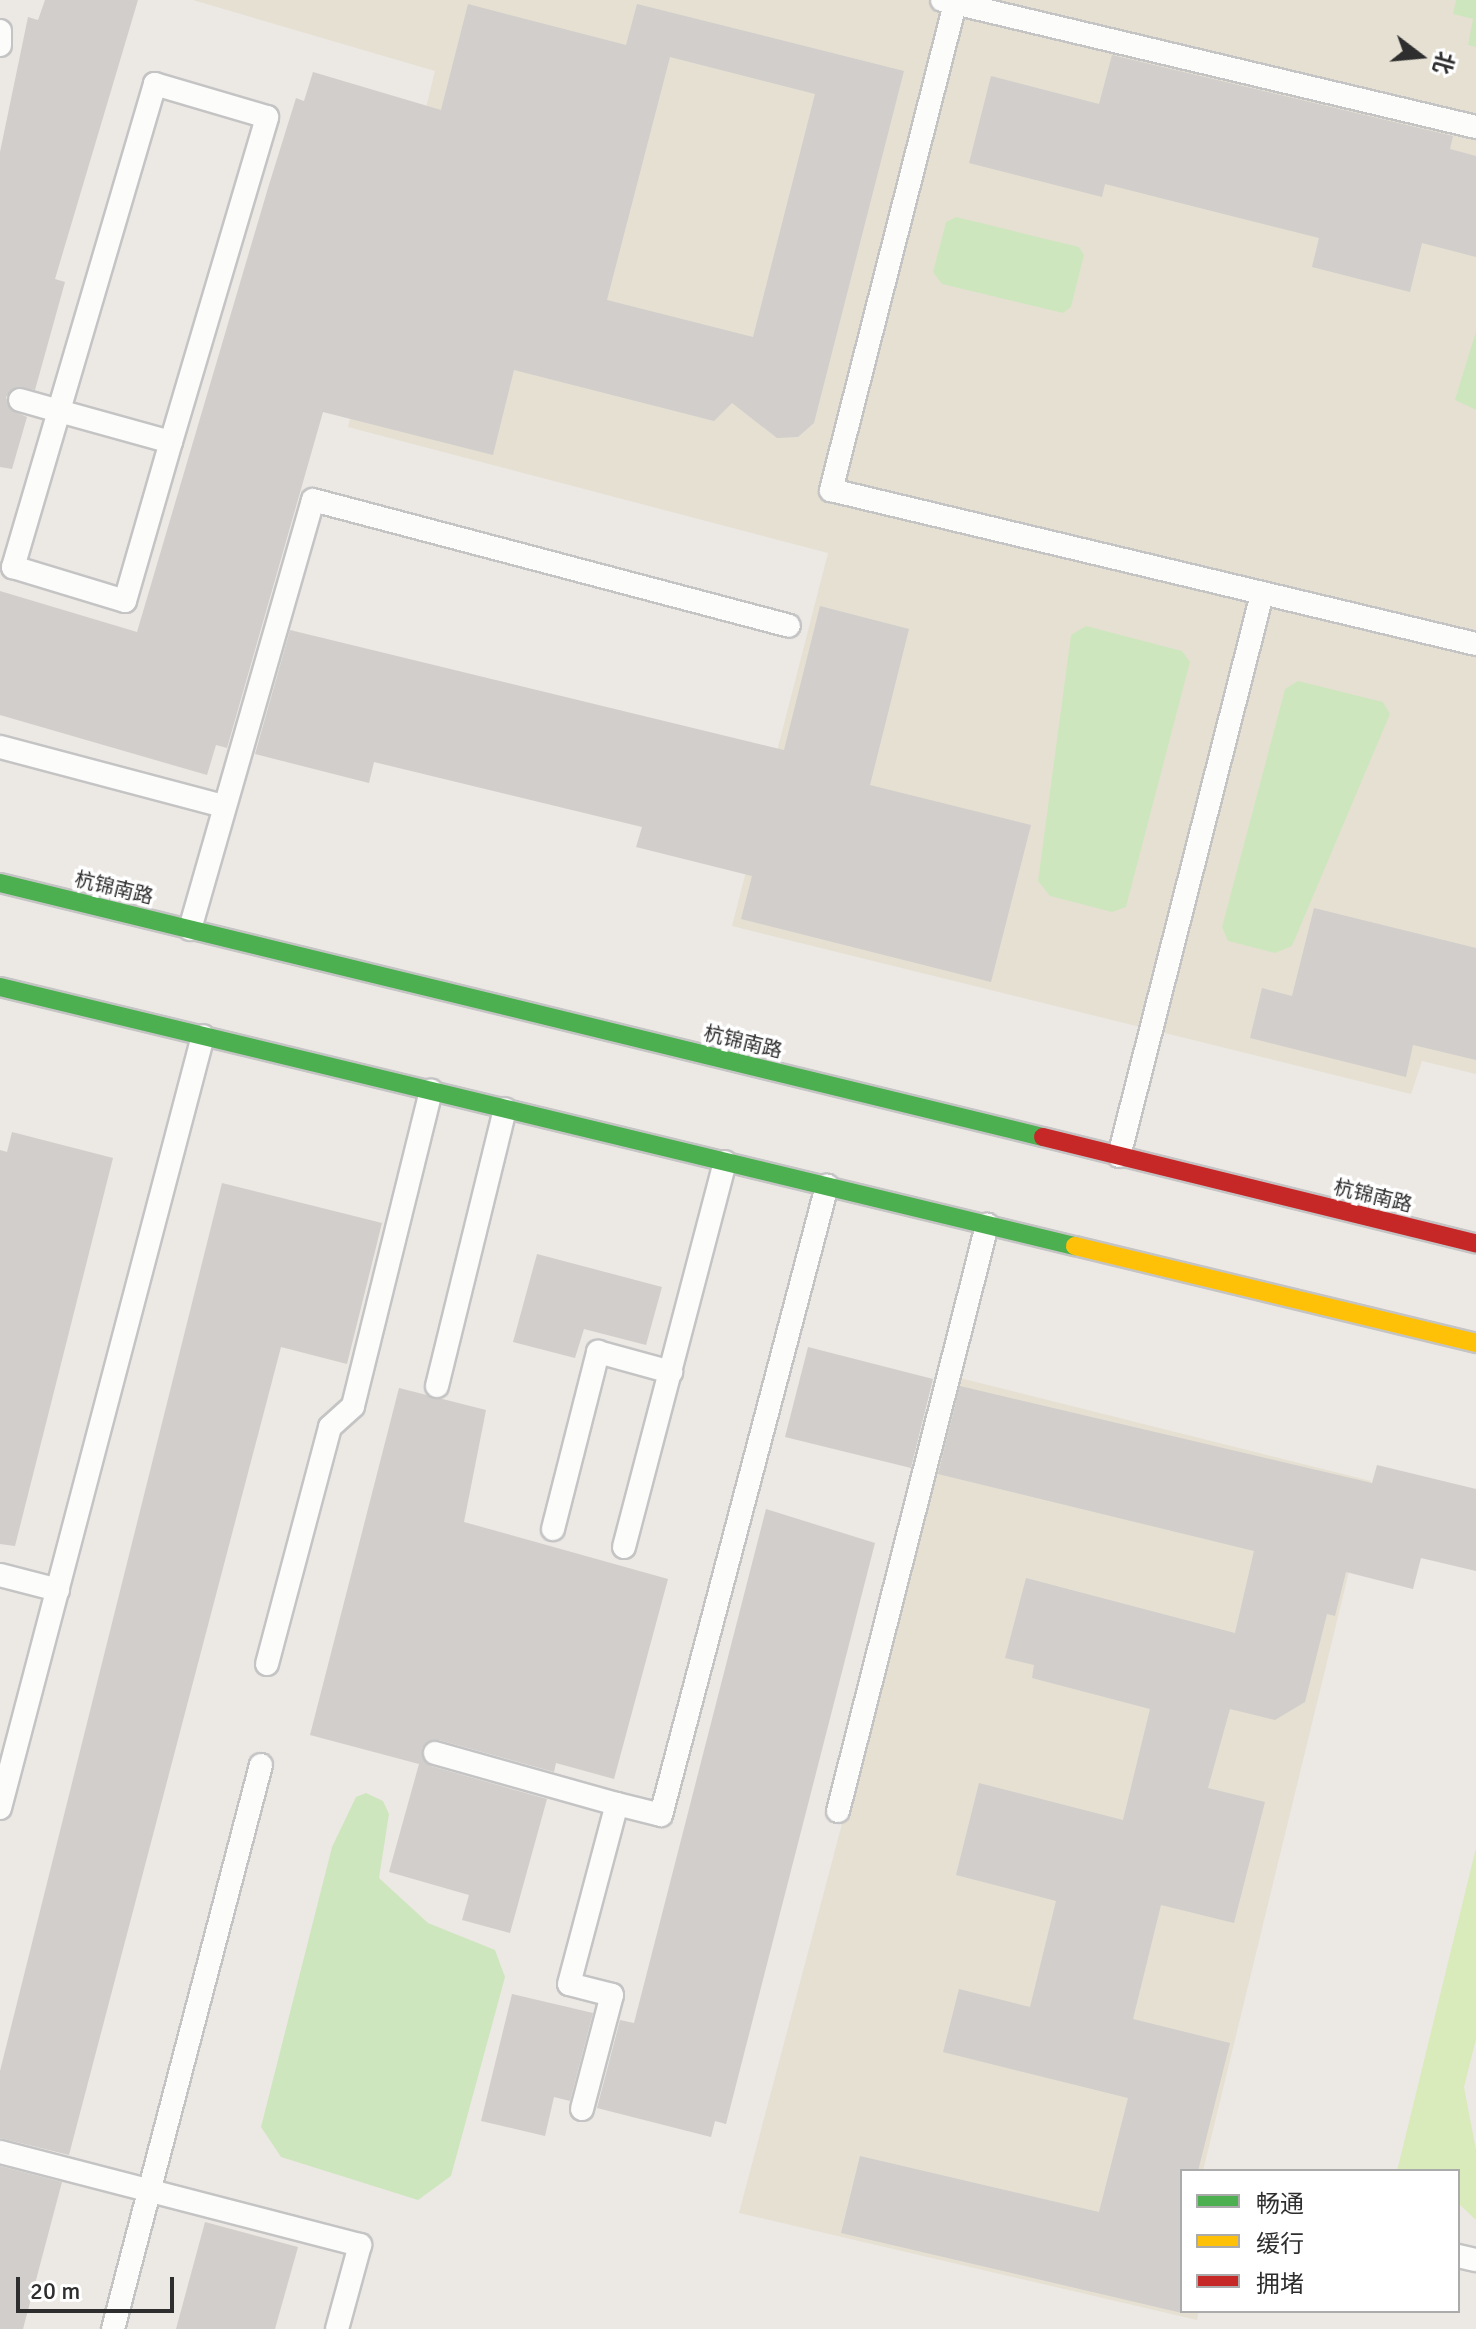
<!DOCTYPE html>
<html>
<head>
<meta charset="utf-8">
<style>
	body { margin:0 }
	#map { position:relative; width:1476px; height:2329px; overflow:hidden; background:#ece8e4; font-family:Signika,"Noto Sans SC",sans-serif }
	div>[style] { position:absolute }
	[style*='--x'] { left:calc(var(--x)*1px); top:calc(var(--y)*1px); width:calc(var(--w)*1px); rotate:calc(var(--a)*1deg) }
	.education>* { inset:0; background:#e6e0d3 }
	.green>* { inset:0; background:#cee6be }
	.pitch>* { inset:0; background:#d9eabb }
	.building>* { inset:0; background:#d1cecb }
	.roads { filter:drop-shadow(2px 0 #c5c4c5) drop-shadow(-2px 0 #c5c4c5) drop-shadow(0 2px #c5c4c5) drop-shadow(0 -2px #c5c4c5) }
	.lane>* { height:22px; margin:-11px; padding:0 11px; transform-origin:11px; border-radius:11px; background:#fcfcfb }
	.fast>* { height:18px; margin:-9px; padding:0 9px; transform-origin:9px; border-radius:9px; background:#4caf50 }
	.slow>* { height:18px; margin:-9px; padding:0 9px; transform-origin:9px; border-radius:9px; background:#ffc107 }
	.jam>* { height:18px; margin:-9px; padding:0 9px; transform-origin:9px; border-radius:9px; background:#c62828 }
	span { translate:-50% -50%; white-space:nowrap; text-align:center; line-height:1.15; -webkit-text-stroke:7px #fff; paint-order:stroke }
	.street-label { font-size:20px; color:#2e2e2e }
	.legend { position:absolute; left:1180px; top:2169px; width:280px; height:144px; box-sizing:border-box; background:#fff; border:2px solid #ababab; margin:0; padding:10px 14px; list-style:none; font-size:24px; color:#2e2e2e }
	.legend li { display:flex; align-items:center; gap:16px; height:40px }
	.legend b { width:40px; border:2px solid #ababab }
	.north { position:absolute; left:1380px; top:16px; width:80px; height:80px; -webkit-text-stroke:6px #fff; paint-order:stroke; rotate:106deg; font-size:22px; font-weight:700; line-height:32px; text-align:center; color:#2e2e2e }
	.north::after { content:''; display:block; margin:auto; width:28px; height:36px; background:#2e2e2e; clip-path:polygon(50% 0,100% 100%,50% 72%,0 100%) }
	.scale { position:absolute; left:16px; top:2277px; width:158px; height:36px; box-sizing:border-box; border:4px solid #2e2e2e; border-top:0; padding-left:10px; font-size:24px; line-height:28px; white-space:nowrap; color:#2e2e2e; -webkit-text-stroke:6px #fff; paint-order:stroke }
</style>
</head>
<body>
<div id="map">
	<div class="education">
		<i style="clip-path:polygon(193px 0,1476px 0,1476px 1074px,1422px 1061px,1411px 1094px,732px 926px,828px 553px,348px 427px,435px 71px)"></i>
		<i style="clip-path:polygon(960px 1378px,1371px 1481px,1203px 2171px,1182px 2171px,1182px 2311px,1199px 2311px,1197px 2320px,739px 2213px)"></i>
	</div>
	<div class="green">
		<i style="clip-path:polygon(1456px 0,1476px 0,1476px 47px,1468px 45px,1473px 19px,1453px 14px)"></i>
		<i style="clip-path:polygon(956px 217px,1079px 247px,1084px 255px,1071px 307px,1063px 313px,942px 284px,933px 272px,946px 222px)"></i>
		<i style="clip-path:polygon(1476px 331px,1476px 410px,1455px 400px)"></i>
		<i style="clip-path:polygon(1086px 626px,1182px 651px,1190px 662px,1126px 907px,1112px 912px,1050px 896px,1038px 881px,1071px 635px)"></i>
		<i style="clip-path:polygon(1298px 681px,1383px 702px,1390px 714px,1292px 946px,1275px 953px,1228px 941px,1222px 927px,1285px 689px)"></i>
		<i style="clip-path:polygon(366px 1793px,383px 1801px,389px 1814px,379px 1878px,428px 1923px,495px 1950px,505px 1977px,451px 2176px,418px 2200px,281px 2157px,261px 2127px,332px 1847px,356px 1797px)"></i>
	</div>
	<div class="pitch">
		<i style="clip-path:polygon(1476px 1848px,1476px 2039px,1464px 2087px,1476px 2150px,1476px 2220px,1458px 2203px,1458px 2171px,1397px 2171px)"></i>
	</div>
	<div class="building">
		<i style="clip-path:polygon(45px 0,138px 0,55px 279px,65px 282px,35px 390px,16px 387px,6px 397px,11px 410px,27px 417px,12px 469px,0 467px,0 152px,28px 17px,38px 20px)"></i>
		<i style="clip-path:polygon(evenodd,468px 4px,626px 45px,637px 4px,904px 71px,814px 423px,798px 437px,777px 438px,732px 403px,714px 421px,514px 370px,493px 455px,323px 412px,227px 748px,216px 745px,207px 775px,0 715px,0 591px,137px 632px,268px 188px,296px 98px,304px 101px,313px 72px,441px 110px,468px 4px,670px 57px,815px 94px,753px 337px,607px 300px,670px 57px)"></i>
		<i style="clip-path:polygon(1112px 55px,1453px 136px,1450px 149px,1476px 156px,1476px 257px,1422px 243px,1410px 292px,1312px 267px,1319px 238px,1105px 184px,1102px 197px,969px 163px,991px 76px,1099px 104px)"></i>
		<i style="clip-path:polygon(820px 606px,909px 629px,870px 785px,1031px 825px,991px 982px,741px 919px,752px 876px,636px 847px,642px 827px,374px 762px,369px 783px,255px 754px,290px 630px,784px 750px)"></i>
		<i style="clip-path:polygon(1314px 908px,1476px 948px,1476px 1060px,1413px 1045px,1406px 1077px,1250px 1038px,1262px 988px,1292px 996px)"></i>
		<i style="clip-path:polygon(12px 1132px,113px 1158px,15px 1546px,0 1544px,0 1150px,7px 1152px)"></i>
		<i style="clip-path:polygon(222px 1183px,382px 1223px,347px 1364px,281px 1347px,69px 2155px,0 2138px,0 2071px)"></i>
		<i style="clip-path:polygon(537px 1254px,662px 1287px,646px 1345px,584px 1329px,575px 1358px,513px 1342px)"></i>
		<i style="clip-path:polygon(808px 1347px,933px 1379px,911px 1468px,785px 1437px)"></i>
		<i style="clip-path:polygon(960px 1386px,1372px 1483px,1377px 1465px,1476px 1489px,1476px 1571px,1421px 1558px,1413px 1589px,1346px 1572px,1335px 1616px,1327px 1614px,1305px 1702px,1275px 1720px,1230px 1709px,1208px 1788px,1265px 1802px,1234px 1923px,1161px 1905px,1133px 2019px,1230px 2043px,1198px 2171px,1182px 2171px,1182px 2313px,841px 2233px,860px 2156px,1099px 2212px,1128px 2098px,943px 2052px,959px 1989px,1030px 2007px,1056px 1901px,956px 1875px,979px 1783px,1123px 1820px,1150px 1709px,1032px 1678px,1034px 1665px,1005px 1658px,1026px 1578px,1235px 1633px,1254px 1551px,938px 1474px)"></i>
		<i style="clip-path:polygon(399px 1388px,486px 1410px,464px 1522px,668px 1579px,614px 1779px,556px 1763px,554px 1772px,439px 1740px,422px 1748px,431px 1766px,547px 1799px,510px 1933px,462px 1920px,469px 1895px,389px 1872px,419px 1764px,310px 1735px)"></i>
		<i style="clip-path:polygon(766px 1509px,875px 1543px,726px 2124px,715px 2121px,711px 2137px,597px 2108px,620px 2020px,634px 2023px)"></i>
		<i style="clip-path:polygon(512px 1994px,593px 2013px,570px 2101px,554px 2097px,545px 2136px,481px 2121px)"></i>
		<i style="clip-path:polygon(0 2166px,62px 2182px,23px 2329px,0 2329px)"></i>
		<i style="clip-path:polygon(205px 2222px,298px 2247px,275px 2329px,176px 2329px)"></i>
	</div>
	<div class="roads">
		<div class="lane">
			<i style="--x:942;--y:0;--w:549;--a:13.38"></i>
			<i style="--x:956;--y:0;--w:506;--a:104.31"></i>
			<i style="--x:831;--y:490;--w:663;--a:13.43"></i>
			<i style="--x:0;--y:31;--w:14;--a:90"></i>
			<i style="--x:20;--y:400;--w:41;--a:15.8"></i>
			<i style="--x:59;--y:411;--w:116;--a:15.5"></i>
			<i style="--x:171;--y:442;--w:339;--a:-73.5"></i>
			<i style="--x:267;--y:117;--w:117;--a:-163.6"></i>
			<i style="--x:155;--y:84;--w:341;--a:106.4"></i>
			<i style="--x:59;--y:411;--w:163;--a:106.4"></i>
			<i style="--x:13;--y:567;--w:117;--a:16.9"></i>
			<i style="--x:125;--y:601;--w:166;--a:-73.9"></i>
			<i style="--x:0;--y:747;--w:231;--a:14.8"></i>
			<i style="--x:190;--y:929;--w:446;--a:-74"></i>
			<i style="--x:313;--y:500;--w:492;--a:14.8"></i>
			<i style="--x:1119;--y:1156;--w:580;--a:-75.72"></i>
			<i style="--x:437;--y:1386;--w:285;--a:-76.2"></i>
			<i style="--x:553;--y:1529;--w:183;--a:-75.7"></i>
			<i style="--x:598;--y:1352;--w:76;--a:15.3"></i>
			<i style="--x:624;--y:1547;--w:398;--a:-75.3"></i>
			<i style="--x:0;--y:1575;--w:60;--a:14.5"></i>
			<i style="--x:267;--y:1664;--w:245;--a:-75.1"></i>
			<i style="--x:330;--y:1427;--w:31;--a:-42"></i>
			<i style="--x:353;--y:1406;--w:325;--a:-76.1"></i>
			<i style="--x:435;--y:1753;--w:189;--a:15.7"></i>
			<i style="--x:0;--y:1808;--w:798;--a:-75.27"></i>
			<i style="--x:838;--y:1811;--w:605;--a:-75.73"></i>
			<i style="--x:582;--y:2109;--w:118;--a:-75.3"></i>
			<i style="--x:612;--y:1995;--w:44;--a:-165.7"></i>
			<i style="--x:569;--y:1984;--w:186;--a:-75.1"></i>
			<i style="--x:617;--y:1804;--w:45;--a:14"></i>
			<i style="--x:661;--y:1815;--w:651;--a:-75.22"></i>
			<i style="--x:0;--y:2152;--w:372;--a:14.5"></i>
			<i style="--x:360;--y:2245;--w:87;--a:105.3"></i>
			<i style="--x:1458;--y:2256;--w:18;--a:13"></i>
			<i style="--x:113;--y:2329;--w:583;--a:-75.3"></i>
		</div>
		<div class="fast">
			<i style="--x:0;--y:883;--w:1073;--a:13.69"></i>
			<i style="--x:0;--y:987;--w:1106;--a:13.55"></i>
		</div>
		<div class="slow">
			<i style="--x:1075;--y:1246;--w:413;--a:13.6"></i>
		</div>
		<div class="jam">
			<i style="--x:1043;--y:1137;--w:446;--a:13.8"></i>
		</div>
	</div>
	<div class="street-label">
		<span style="left:114px;top:888px;rotate:14deg">杭锦南路</span>
		<span style="left:743px;top:1042px;rotate:14deg">杭锦南路</span>
		<span style="left:1373px;top:1196px;rotate:14deg">杭锦南路</span>
	</div>
	<ul class="legend">
	<li><b style="height:10px;background:#4caf50"></b>畅通</li>
	<li><b style="height:10px;background:#ffc107"></b>缓行</li>
	<li><b style="height:10px;background:#c62828"></b>拥堵</li>
	</ul>
	<div class="north">北</div>
	<div class="scale">20 m</div>
</div>
</body>
</html>
